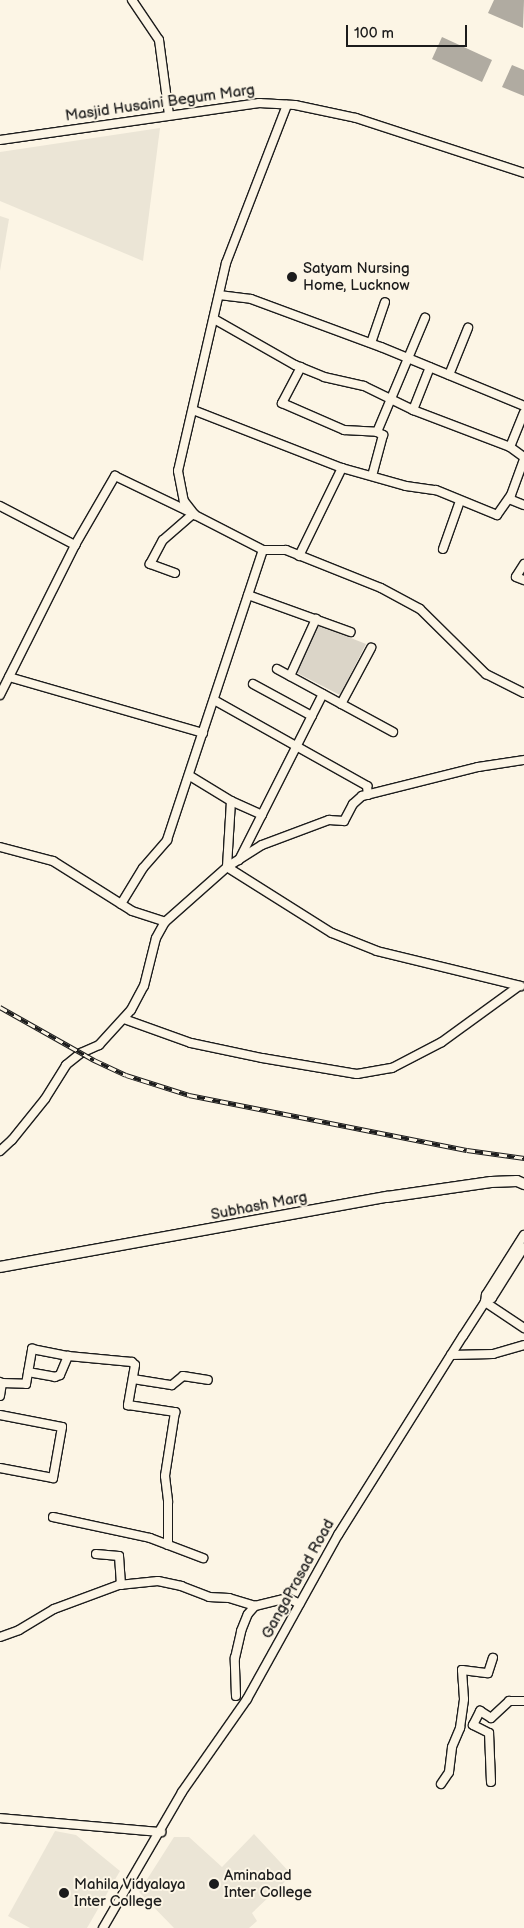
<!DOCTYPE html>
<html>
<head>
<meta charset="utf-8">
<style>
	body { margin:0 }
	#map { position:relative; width:524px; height:1928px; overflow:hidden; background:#fcf5e5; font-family:"Balsamiq Sans",sans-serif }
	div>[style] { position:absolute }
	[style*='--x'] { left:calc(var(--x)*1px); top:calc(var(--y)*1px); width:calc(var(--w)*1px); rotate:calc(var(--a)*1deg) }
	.built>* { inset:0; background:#ebe5d6 }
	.green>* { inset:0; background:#dbd5c8 }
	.water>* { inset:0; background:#b0aba1 }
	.roads { filter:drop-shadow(1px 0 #1c1c1c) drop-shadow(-1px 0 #1c1c1c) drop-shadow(0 1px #1c1c1c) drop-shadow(0 -1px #1c1c1c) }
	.minor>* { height:8px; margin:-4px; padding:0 4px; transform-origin:4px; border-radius:4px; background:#fcf5e5 }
	.major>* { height:10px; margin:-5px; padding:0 5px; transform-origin:5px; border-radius:5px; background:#fcf5e5 }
	.rail>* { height:4.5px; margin-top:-2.25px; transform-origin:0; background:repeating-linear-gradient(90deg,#fcf5e5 0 8px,#1c1c1c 0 16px); box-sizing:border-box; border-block:1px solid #1c1c1c }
	.dots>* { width:14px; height:14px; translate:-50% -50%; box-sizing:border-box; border:2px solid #fcf5e5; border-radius:50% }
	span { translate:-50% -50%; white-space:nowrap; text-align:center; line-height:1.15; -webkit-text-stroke:4px #fcf5e5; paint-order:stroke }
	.street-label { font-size:15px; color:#1c1c1c }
	.poi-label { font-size:15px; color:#1c1c1c }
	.left { translate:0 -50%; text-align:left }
	.scale { position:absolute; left:346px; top:25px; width:121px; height:22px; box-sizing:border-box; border:2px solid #1c1c1c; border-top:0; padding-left:6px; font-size:15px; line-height:18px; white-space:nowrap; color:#1c1c1c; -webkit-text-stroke:4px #fcf5e5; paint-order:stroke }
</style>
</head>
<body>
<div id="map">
	<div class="built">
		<i style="clip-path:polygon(160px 128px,143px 261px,0 201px,0 152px)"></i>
		<i style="clip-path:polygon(0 216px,9px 219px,0 271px)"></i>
		<i style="clip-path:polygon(55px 1831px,76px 1835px,120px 1871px,87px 1928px,30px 1928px,8px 1916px)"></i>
		<i style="clip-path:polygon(254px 1834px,292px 1875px,252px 1913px,257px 1921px,249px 1928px,174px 1928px,139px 1892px,174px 1837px,189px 1837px,222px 1867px)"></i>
	</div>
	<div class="green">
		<i style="clip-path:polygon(318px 625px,366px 644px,340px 695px,297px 673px)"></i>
	</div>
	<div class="water">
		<i style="clip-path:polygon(494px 0,524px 0,523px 28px,488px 13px)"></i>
		<i style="clip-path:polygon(442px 37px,492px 60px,482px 82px,432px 59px)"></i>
		<i style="clip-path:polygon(512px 65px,524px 70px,524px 96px,502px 87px)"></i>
	</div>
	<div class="roads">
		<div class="minor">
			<i style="--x:132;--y:0;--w:48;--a:56"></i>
			<i style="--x:159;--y:40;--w:76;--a:82.4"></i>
			<i style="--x:287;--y:105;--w:169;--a:111.1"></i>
			<i style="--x:226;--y:263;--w:213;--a:103"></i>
			<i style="--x:178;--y:471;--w:31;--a:79"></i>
			<i style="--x:184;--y:501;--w:18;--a:52"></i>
			<i style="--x:195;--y:515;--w:76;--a:27.2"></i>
			<i style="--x:263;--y:550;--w:23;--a:0"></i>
			<i style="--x:286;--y:550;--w:102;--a:21.8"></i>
			<i style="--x:381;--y:588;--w:44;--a:28.3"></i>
			<i style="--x:420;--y:609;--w:93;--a:44.6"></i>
			<i style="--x:486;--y:674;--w:42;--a:26.6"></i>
			<i style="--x:0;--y:140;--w:262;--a:-8.1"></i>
			<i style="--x:259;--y:103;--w:36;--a:3"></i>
			<i style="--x:295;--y:105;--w:62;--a:12"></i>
			<i style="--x:356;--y:118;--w:177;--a:18.1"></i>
			<i style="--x:219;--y:295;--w:32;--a:7"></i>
			<i style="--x:251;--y:299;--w:139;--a:20.3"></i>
			<i style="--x:381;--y:347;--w:155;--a:22.4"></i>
			<i style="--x:214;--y:319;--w:93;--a:29.6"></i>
			<i style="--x:295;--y:365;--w:31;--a:22"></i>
			<i style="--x:324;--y:377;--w:41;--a:12.7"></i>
			<i style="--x:364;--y:386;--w:55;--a:26.1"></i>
			<i style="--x:413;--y:410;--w:104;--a:20.9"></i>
			<i style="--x:510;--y:447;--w:17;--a:36"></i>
			<i style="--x:371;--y:343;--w:43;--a:-71.1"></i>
			<i style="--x:301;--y:367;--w:41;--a:117.8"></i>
			<i style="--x:282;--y:403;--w:68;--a:23.5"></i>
			<i style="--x:344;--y:430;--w:33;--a:3"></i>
			<i style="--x:377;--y:432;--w:7;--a:27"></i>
			<i style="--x:383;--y:435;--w:42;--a:105"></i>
			<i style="--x:449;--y:375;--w:51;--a:-68"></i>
			<i style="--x:193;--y:410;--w:160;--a:21.3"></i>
			<i style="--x:342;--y:468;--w:66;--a:15.7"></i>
			<i style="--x:406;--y:486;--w:30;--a:8"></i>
			<i style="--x:436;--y:490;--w:66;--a:22.3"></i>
			<i style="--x:497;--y:515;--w:24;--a:-55"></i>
			<i style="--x:511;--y:495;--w:38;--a:-70"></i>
			<i style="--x:413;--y:410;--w:46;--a:-68.4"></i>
			<i style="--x:377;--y:432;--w:124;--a:-67.2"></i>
			<i style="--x:510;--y:447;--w:37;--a:-68"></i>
			<i style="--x:509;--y:499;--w:16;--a:22"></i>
			<i style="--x:0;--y:506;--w:85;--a:27.5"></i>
			<i style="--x:443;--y:549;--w:51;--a:-70.5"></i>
			<i style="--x:299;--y:556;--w:98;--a:-64"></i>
			<i style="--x:524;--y:564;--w:15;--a:122"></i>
			<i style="--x:516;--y:577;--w:9;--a:21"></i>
			<i style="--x:175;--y:573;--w:27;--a:-160"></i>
			<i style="--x:150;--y:564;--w:27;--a:-62"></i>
			<i style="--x:163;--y:540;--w:40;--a:-41"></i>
			<i style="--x:248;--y:595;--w:109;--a:19.9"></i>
			<i style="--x:277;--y:669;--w:132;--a:28.5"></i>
			<i style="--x:290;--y:676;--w:63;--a:-65.5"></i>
			<i style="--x:9;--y:677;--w:202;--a:16.1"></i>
			<i style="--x:253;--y:684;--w:67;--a:28.5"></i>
			<i style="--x:0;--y:695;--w:168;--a:-63.4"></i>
			<i style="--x:75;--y:545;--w:80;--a:-59.9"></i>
			<i style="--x:115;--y:476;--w:88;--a:25.7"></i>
			<i style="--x:214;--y:700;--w:176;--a:29.3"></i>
			<i style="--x:367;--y:786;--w:9;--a:84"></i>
			<i style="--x:341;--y:704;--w:64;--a:-61.8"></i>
			<i style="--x:190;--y:776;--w:48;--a:31.4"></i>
			<i style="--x:231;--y:801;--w:66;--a:93.5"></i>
			<i style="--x:231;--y:801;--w:34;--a:24"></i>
			<i style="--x:0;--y:847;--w:55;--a:14.8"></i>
			<i style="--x:53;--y:861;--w:93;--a:32.3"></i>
			<i style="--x:132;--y:911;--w:35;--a:18"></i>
			<i style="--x:239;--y:860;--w:186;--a:-63.2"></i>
			<i style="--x:227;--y:867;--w:124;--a:32.2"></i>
			<i style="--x:332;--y:933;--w:48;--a:21.8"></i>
			<i style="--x:377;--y:951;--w:148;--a:13.7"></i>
			<i style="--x:121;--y:904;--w:42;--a:-58.6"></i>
			<i style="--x:143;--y:868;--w:37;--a:-49"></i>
			<i style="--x:167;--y:840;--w:305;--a:-71.7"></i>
			<i style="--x:124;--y:1019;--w:71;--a:19.7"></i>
			<i style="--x:191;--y:1043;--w:73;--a:11.9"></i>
			<i style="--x:262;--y:1058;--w:96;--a:9.6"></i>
			<i style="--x:357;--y:1074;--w:36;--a:-10"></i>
			<i style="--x:392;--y:1068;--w:56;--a:-27.5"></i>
			<i style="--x:442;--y:1042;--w:95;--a:-36"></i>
			<i style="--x:0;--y:1151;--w:16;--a:-43"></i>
			<i style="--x:12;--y:1140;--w:53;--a:-51.2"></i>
			<i style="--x:45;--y:1099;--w:40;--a:-58"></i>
			<i style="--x:66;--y:1065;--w:19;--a:-39"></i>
			<i style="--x:81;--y:1053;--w:20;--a:-24"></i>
			<i style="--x:99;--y:1045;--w:47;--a:-47.6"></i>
			<i style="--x:131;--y:1010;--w:27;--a:-62"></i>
			<i style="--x:144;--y:986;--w:49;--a:-76"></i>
			<i style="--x:156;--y:938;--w:18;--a:-61"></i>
			<i style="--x:165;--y:922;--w:83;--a:-41.6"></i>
			<i style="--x:227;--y:867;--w:41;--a:-32.2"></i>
			<i style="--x:262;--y:845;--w:72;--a:-20.5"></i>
			<i style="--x:329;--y:820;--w:15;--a:4"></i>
			<i style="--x:344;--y:821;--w:19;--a:-62"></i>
			<i style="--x:353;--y:804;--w:12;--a:-42"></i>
			<i style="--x:362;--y:796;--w:120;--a:-14"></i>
			<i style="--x:478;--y:767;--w:47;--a:-8.7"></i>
			<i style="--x:485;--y:1302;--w:7;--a:-82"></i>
			<i style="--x:486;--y:1295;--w:71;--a:-57.7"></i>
			<i style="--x:485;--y:1302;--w:47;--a:33.7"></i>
			<i style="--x:451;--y:1355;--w:42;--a:-1.4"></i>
			<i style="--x:493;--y:1354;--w:32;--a:-16"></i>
			<i style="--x:28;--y:1372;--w:27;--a:10"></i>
			<i style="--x:55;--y:1377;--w:5;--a:-22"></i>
			<i style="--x:60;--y:1375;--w:21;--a:-67"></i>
			<i style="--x:133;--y:1379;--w:39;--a:9"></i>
			<i style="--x:172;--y:1385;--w:14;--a:-39"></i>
			<i style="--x:183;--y:1376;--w:25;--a:9"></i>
			<i style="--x:0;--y:1382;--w:2;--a:27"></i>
			<i style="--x:2;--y:1383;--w:13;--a:99"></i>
			<i style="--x:2;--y:1383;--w:24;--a:2"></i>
			<i style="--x:26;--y:1384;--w:36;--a:-80"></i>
			<i style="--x:32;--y:1349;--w:37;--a:11"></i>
			<i style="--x:68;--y:1356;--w:64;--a:5.4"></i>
			<i style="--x:132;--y:1362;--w:4;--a:45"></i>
			<i style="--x:135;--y:1365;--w:41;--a:99.9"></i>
			<i style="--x:128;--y:1405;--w:48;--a:8.5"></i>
			<i style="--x:175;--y:1412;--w:65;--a:98.9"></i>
			<i style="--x:165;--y:1476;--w:26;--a:83"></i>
			<i style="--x:168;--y:1502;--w:43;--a:90"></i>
			<i style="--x:0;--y:1415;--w:63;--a:11"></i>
			<i style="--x:62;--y:1427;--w:52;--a:100"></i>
			<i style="--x:53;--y:1478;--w:54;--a:-169.3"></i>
			<i style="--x:53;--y:1517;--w:99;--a:12.2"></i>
			<i style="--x:150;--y:1538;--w:57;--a:20.7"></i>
			<i style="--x:96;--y:1554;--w:23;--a:5"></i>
			<i style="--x:119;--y:1556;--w:29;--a:86"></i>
			<i style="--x:0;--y:1637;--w:20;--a:-20"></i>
			<i style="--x:19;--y:1630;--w:41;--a:-31"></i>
			<i style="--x:54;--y:1609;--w:69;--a:-20.3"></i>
			<i style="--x:119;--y:1585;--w:39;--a:-6"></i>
			<i style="--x:158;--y:1581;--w:24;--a:12"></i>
			<i style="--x:181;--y:1586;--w:30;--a:21"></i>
			<i style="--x:209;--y:1597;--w:20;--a:3"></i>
			<i style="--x:229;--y:1598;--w:27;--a:17"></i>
			<i style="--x:255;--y:1606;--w:34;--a:-14"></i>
			<i style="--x:288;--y:1598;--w:13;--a:27"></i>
			<i style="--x:236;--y:1696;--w:38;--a:-92"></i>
			<i style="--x:235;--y:1658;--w:28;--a:-77"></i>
			<i style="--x:241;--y:1631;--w:18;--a:-68"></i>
			<i style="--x:248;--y:1614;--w:11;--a:-49"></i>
			<i style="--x:491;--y:1782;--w:49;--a:-92.3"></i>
			<i style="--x:489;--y:1733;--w:18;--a:-153"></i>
			<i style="--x:473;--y:1725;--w:16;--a:-63"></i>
			<i style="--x:480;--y:1711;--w:13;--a:32"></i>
			<i style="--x:491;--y:1718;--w:25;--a:-43"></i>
			<i style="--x:509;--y:1701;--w:15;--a:0"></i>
			<i style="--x:441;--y:1784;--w:14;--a:-56"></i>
			<i style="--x:449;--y:1772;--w:25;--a:-83"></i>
			<i style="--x:452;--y:1747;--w:21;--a:-67"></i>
			<i style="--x:460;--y:1728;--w:29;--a:-82"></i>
			<i style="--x:464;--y:1699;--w:29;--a:-94"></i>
			<i style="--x:462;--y:1670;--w:26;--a:7"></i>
			<i style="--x:488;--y:1673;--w:16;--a:-72"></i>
			<i style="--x:0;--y:1818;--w:162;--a:5"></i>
			<i style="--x:103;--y:1928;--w:157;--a:-59.8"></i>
			<i style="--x:182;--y:1792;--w:113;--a:-55"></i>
			<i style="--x:247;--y:1699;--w:188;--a:-61"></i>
			<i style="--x:338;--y:1535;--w:235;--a:-57.9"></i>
			<i style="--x:463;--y:1336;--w:40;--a:-57.1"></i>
			<i style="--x:485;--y:1302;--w:8;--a:-30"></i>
			<i style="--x:492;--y:1298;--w:60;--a:-57.9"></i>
		</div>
		<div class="major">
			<i style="--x:0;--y:1267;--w:393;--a:-10.3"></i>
			<i style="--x:387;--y:1197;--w:105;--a:-8.2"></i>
			<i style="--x:491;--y:1182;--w:26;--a:-2"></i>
			<i style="--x:517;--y:1181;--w:8;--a:23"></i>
		</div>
	</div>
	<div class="rail">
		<i style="--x:0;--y:1007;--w:108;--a:29.4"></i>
		<i style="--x:94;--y:1060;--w:35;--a:25"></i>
		<i style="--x:126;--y:1075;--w:66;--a:17.6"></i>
		<i style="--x:189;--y:1095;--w:283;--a:11.2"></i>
		<i style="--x:467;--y:1150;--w:58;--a:8"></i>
	</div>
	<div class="dots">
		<i style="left:292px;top:277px;background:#1c1c1c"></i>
		<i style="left:214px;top:1884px;background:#1c1c1c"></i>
		<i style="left:64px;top:1893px;background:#1c1c1c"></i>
	</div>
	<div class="street-label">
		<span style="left:160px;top:103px;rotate:-8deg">Masjid Husaini Begum Marg</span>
		<span style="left:259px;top:1206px;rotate:-11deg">Subhash Marg</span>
		<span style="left:298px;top:1579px;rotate:-61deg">GangaPrasad Road</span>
	</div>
	<div class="poi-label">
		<span class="left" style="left:303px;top:277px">Satyam Nursing<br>Home, Lucknow</span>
		<span class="left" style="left:224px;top:1884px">Aminabad<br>Inter College</span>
		<span class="left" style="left:74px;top:1893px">Mahila Vidyalaya<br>Inter College</span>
	</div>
	<div class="scale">100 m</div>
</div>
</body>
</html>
